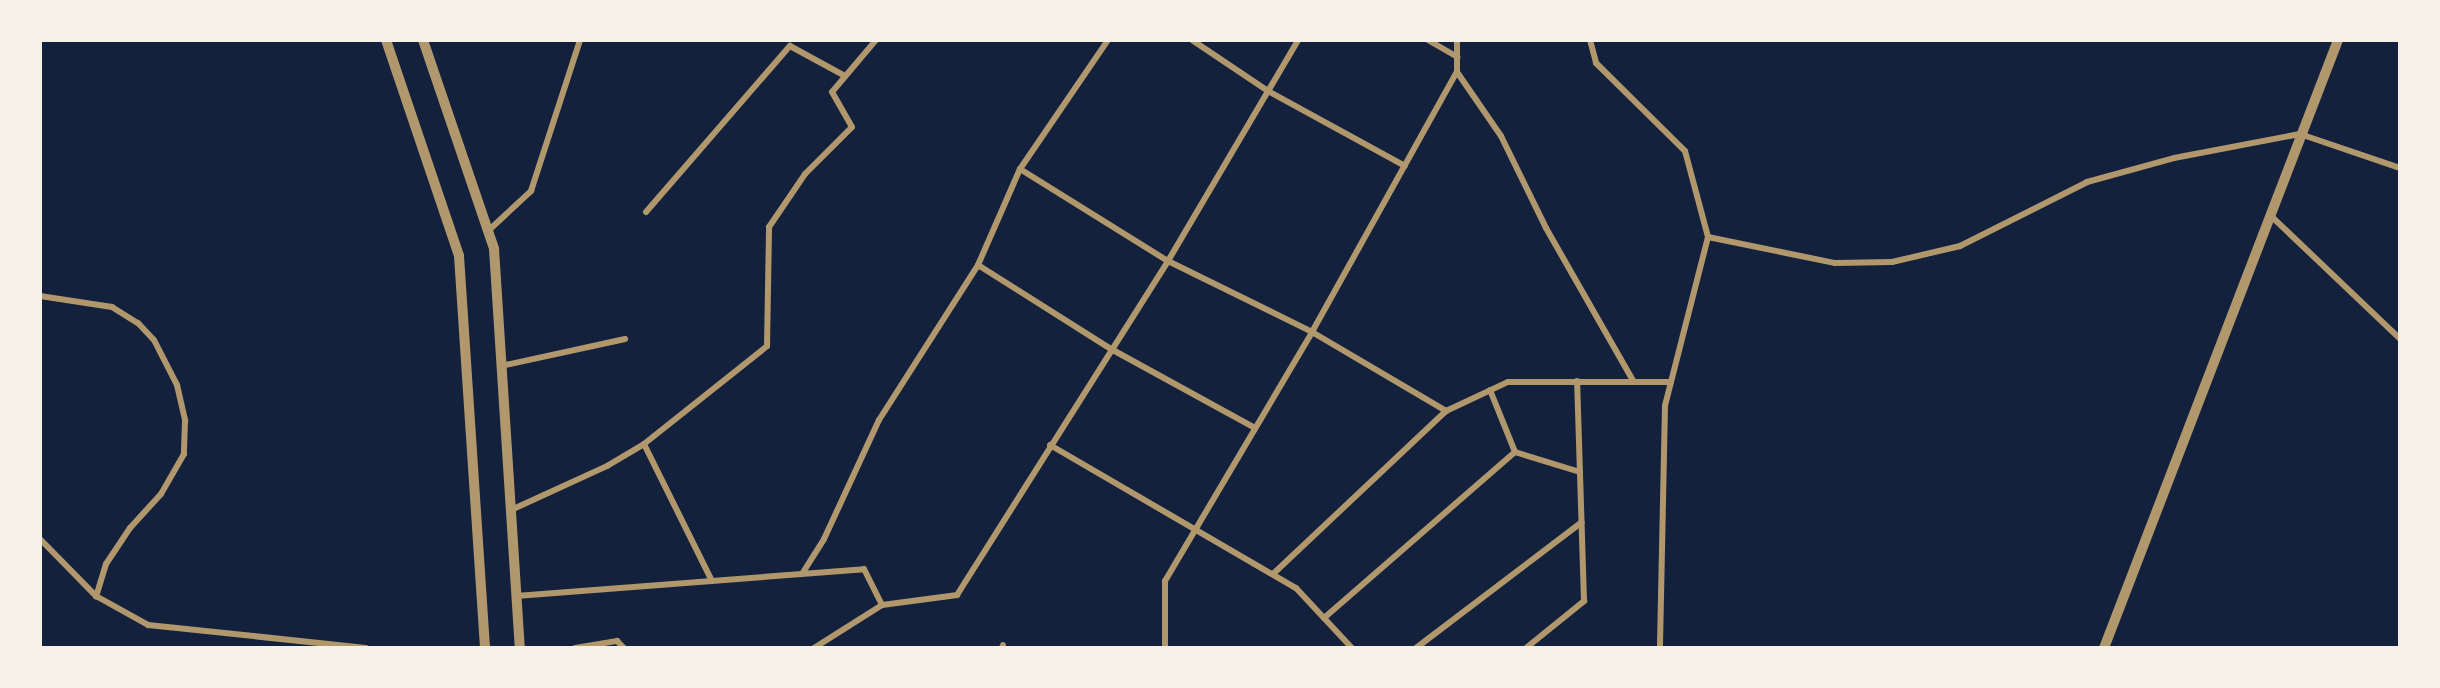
<!DOCTYPE html>
<html>
<head>
<meta charset="utf-8">
<style>
	body { margin:0 }
	#map { position:relative; width:2440px; height:688px; overflow:hidden; background:#14213d; font-family:Quicksand,sans-serif }
	div>[style] { position:absolute }
	[style*='--x'] { left:calc(var(--x)*1px); top:calc(var(--y)*1px); width:calc(var(--w)*1px); rotate:calc(var(--a)*1deg) }
	.minor>* { height:6px; margin:-3px; padding:0 3px; transform-origin:3px; border-radius:3px; background:#b1986c }
	.tertiary>* { height:10px; margin:-5px; padding:0 5px; transform-origin:5px; border-radius:5px; background:#b1986c }
	span { translate:-50% -50%; white-space:nowrap; text-align:center; line-height:1.15; -webkit-text-stroke:4.5px #f6f1e7; paint-order:stroke }
	.frame { position:absolute; inset:0; border:42px solid #f6f1e7; pointer-events:none }
</style>
</head>
<body>
<div id="map">
	<div class="minor">
		<i style="--x:1192;--y:40;--w:92;--a:33.9"></i>
		<i style="--x:1268;--y:91;--w:156;--a:28.7"></i>
		<i style="--x:1428;--y:40;--w:34;--a:30"></i>
		<i style="--x:1457;--y:40;--w:32;--a:90"></i>
		<i style="--x:1457;--y:72;--w:78;--a:55.5"></i>
		<i style="--x:1501;--y:136;--w:102;--a:63.9"></i>
		<i style="--x:1546;--y:228;--w:177;--a:60.3"></i>
		<i style="--x:1590;--y:40;--w:24;--a:75"></i>
		<i style="--x:1596;--y:63;--w:125;--a:44.7"></i>
		<i style="--x:1685;--y:151;--w:89;--a:75"></i>
		<i style="--x:1708;--y:237;--w:174;--a:104.3"></i>
		<i style="--x:1665;--y:406;--w:242;--a:91.2"></i>
		<i style="--x:1020;--y:169;--w:174;--a:31.9"></i>
		<i style="--x:1168;--y:261;--w:161;--a:26.2"></i>
		<i style="--x:1312;--y:332;--w:156;--a:30.5"></i>
		<i style="--x:646;--y:212;--w:220;--a:-49.1"></i>
		<i style="--x:790;--y:46;--w:63;--a:28.6"></i>
		<i style="--x:2270;--y:215;--w:180;--a:43.6"></i>
		<i style="--x:488;--y:231;--w:59;--a:-42.9"></i>
		<i style="--x:531;--y:191;--w:159;--a:-72"></i>
		<i style="--x:1708;--y:237;--w:130;--a:11.6"></i>
		<i style="--x:1835;--y:263;--w:57;--a:-1"></i>
		<i style="--x:1892;--y:262;--w:70;--a:-13.2"></i>
		<i style="--x:1960;--y:246;--w:142;--a:-26.7"></i>
		<i style="--x:2087;--y:182;--w:90;--a:-15.4"></i>
		<i style="--x:2174;--y:158;--w:128;--a:-10.8"></i>
		<i style="--x:2300;--y:134;--w:106;--a:18.8"></i>
		<i style="--x:978;--y:265;--w:157;--a:32.3"></i>
		<i style="--x:1111;--y:349;--w:164;--a:28.7"></i>
		<i style="--x:40;--y:296;--w:73;--a:8.7"></i>
		<i style="--x:112;--y:307;--w:31;--a:32"></i>
		<i style="--x:138;--y:323;--w:23;--a:47"></i>
		<i style="--x:154;--y:340;--w:51;--a:62.9"></i>
		<i style="--x:177;--y:385;--w:37;--a:77"></i>
		<i style="--x:185;--y:421;--w:33;--a:92"></i>
		<i style="--x:184;--y:454;--w:46;--a:119.9"></i>
		<i style="--x:161;--y:494;--w:46;--a:132.4"></i>
		<i style="--x:130;--y:528;--w:43;--a:123.7"></i>
		<i style="--x:106;--y:564;--w:34;--a:107"></i>
		<i style="--x:501;--y:366;--w:127;--a:-12.3"></i>
		<i style="--x:1490;--y:390;--w:67;--a:68"></i>
		<i style="--x:1515;--y:452;--w:68;--a:17.1"></i>
		<i style="--x:644;--y:444;--w:153;--a:63.6"></i>
		<i style="--x:1050;--y:445;--w:285;--a:30.2"></i>
		<i style="--x:1296;--y:588;--w:82;--a:47"></i>
		<i style="--x:511;--y:510;--w:106;--a:-24.6"></i>
		<i style="--x:607;--y:466;--w:43;--a:-30.7"></i>
		<i style="--x:644;--y:444;--w:157;--a:-38.5"></i>
		<i style="--x:767;--y:346;--w:119;--a:-89"></i>
		<i style="--x:769;--y:227;--w:64;--a:-55.8"></i>
		<i style="--x:805;--y:174;--w:66;--a:-45"></i>
		<i style="--x:852;--y:127;--w:40;--a:-119.7"></i>
		<i style="--x:832;--y:92;--w:68;--a:-49.8"></i>
		<i style="--x:40;--y:539;--w:80;--a:45.5"></i>
		<i style="--x:96;--y:596;--w:60;--a:29.1"></i>
		<i style="--x:148;--y:625;--w:219;--a:6"></i>
		<i style="--x:802;--y:574;--w:41;--a:-57.8"></i>
		<i style="--x:824;--y:539;--w:131;--a:-65.2"></i>
		<i style="--x:879;--y:420;--w:184;--a:-57.4"></i>
		<i style="--x:978;--y:265;--w:105;--a:-66.4"></i>
		<i style="--x:1020;--y:169;--w:156;--a:-55.7"></i>
		<i style="--x:1273;--y:574;--w:238;--a:-43.3"></i>
		<i style="--x:1446;--y:411;--w:68;--a:-25.1"></i>
		<i style="--x:1508;--y:382;--w:163;--a:0"></i>
		<i style="--x:516;--y:596;--w:349;--a:-4.4"></i>
		<i style="--x:864;--y:569;--w:40;--a:63.4"></i>
		<i style="--x:882;--y:605;--w:76;--a:-7.6"></i>
		<i style="--x:957;--y:595;--w:395;--a:-57.7"></i>
		<i style="--x:1168;--y:261;--w:256;--a:-59.5"></i>
		<i style="--x:1324;--y:618;--w:253;--a:-41"></i>
		<i style="--x:575;--y:648;--w:43;--a:-9.5"></i>
		<i style="--x:617;--y:641;--w:10;--a:45"></i>
		<i style="--x:814;--y:648;--w:80;--a:-32.3"></i>
		<i style="--x:1002;--y:648;--w:3;--a:-72"></i>
		<i style="--x:1165;--y:648;--w:67;--a:-90"></i>
		<i style="--x:1165;--y:581;--w:289;--a:-59.4"></i>
		<i style="--x:1312;--y:332;--w:298;--a:-60.9"></i>
		<i style="--x:1416;--y:648;--w:208;--a:-37.2"></i>
		<i style="--x:1526;--y:648;--w:75;--a:-39"></i>
		<i style="--x:1584;--y:601;--w:220;--a:-91.8"></i>
	</div>
	<div class="tertiary">
		<i style="--x:386;--y:40;--w:228;--a:71.3"></i>
		<i style="--x:459;--y:256;--w:393;--a:86.2"></i>
		<i style="--x:423;--y:40;--w:221;--a:71.2"></i>
		<i style="--x:494;--y:249;--w:400;--a:86.3"></i>
		<i style="--x:2104;--y:648;--w:651;--a:-68.95"></i>
	</div>
	<div class="frame"></div>
</div>
</body>
</html>
